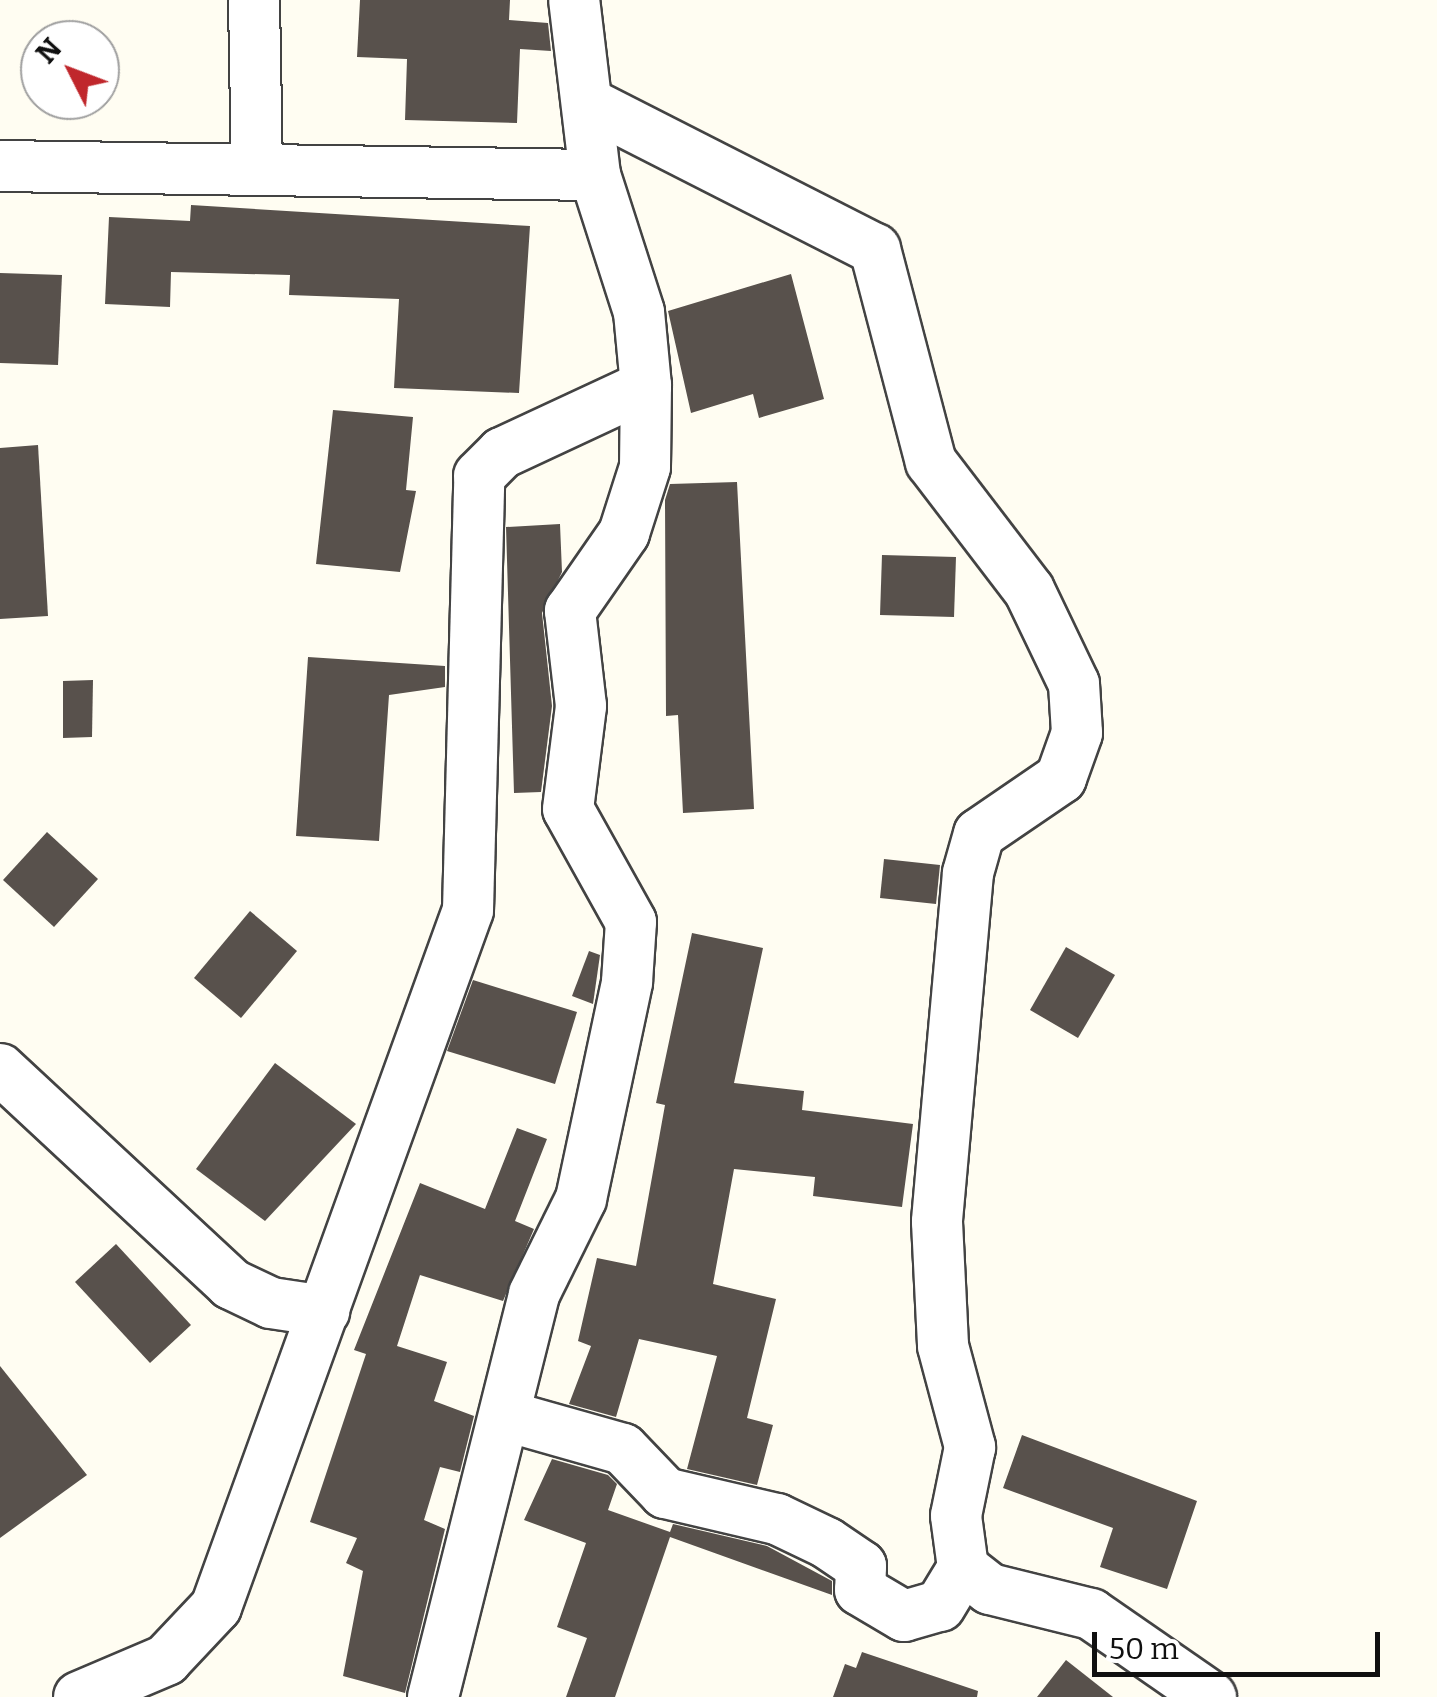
<!DOCTYPE html>
<html>
<head>
<meta charset="utf-8">
<style>
	body { margin:0 }
	#map { position:relative; width:1437px; height:1697px; overflow:hidden; background:#fffdf2; font-family:Bitter,serif }
	div>[style] { position:absolute }
	[style*='--x'] { left:calc(var(--x)*1px); top:calc(var(--y)*1px); width:calc(var(--w)*1px); rotate:calc(var(--a)*1deg) }
	.building>* { inset:0; background:#58514c }
	.roads { filter:drop-shadow(2px 0 #434343) drop-shadow(-2px 0 #434343) drop-shadow(0 2px #434343) drop-shadow(0 -2px #434343) }
	.minor>* { height:50px; margin:-25px; padding:0 25px; transform-origin:25px; border-radius:25px; background:#fff }
	span { translate:-50% -50%; white-space:nowrap; text-align:center; line-height:1.15; -webkit-text-stroke:10px #fff; paint-order:stroke }
	.north { position:absolute; left:20px; top:20px; width:100px; height:100px; box-sizing:border-box; background:#fff; border:2px solid #9f9f9f; border-radius:50%; rotate:312deg; font-size:28px; font-weight:700; line-height:40px; text-align:center; color:#101010 }
	.north::after { content:''; display:block; margin:auto; width:35px; height:45px; background:#c0272c; clip-path:polygon(50% 0,100% 100%,50% 72%,0 100%) }
	.scale { position:absolute; left:1092px; top:1632px; width:288px; height:45px; box-sizing:border-box; border:5px solid #101010; border-top:0; padding-left:12px; font-size:30px; line-height:35px; white-space:nowrap; color:#101010; -webkit-text-stroke:8px #fff; paint-order:stroke }
</style>
</head>
<body>
<div id="map">
	<div class="building">
		<i style="clip-path:polygon(360px 0,510px 0,509px 20px,548px 23px,551px 51px,520px 49px,517px 123px,405px 120px,407px 59px,357px 57px)"></i>
		<i style="clip-path:polygon(191px 205px,530px 226px,519px 393px,394px 388px,399px 299px,289px 295px,290px 275px,171px 272px,170px 307px,105px 304px,109px 217px,190px 221px)"></i>
		<i style="clip-path:polygon(0 273px,62px 275px,58px 365px,0 363px)"></i>
		<i style="clip-path:polygon(791px 274px,824px 399px,759px 418px,753px 394px,691px 413px,668px 311px)"></i>
		<i style="clip-path:polygon(333px 410px,413px 417px,406px 490px,416px 491px,400px 572px,316px 564px)"></i>
		<i style="clip-path:polygon(38px 445px,48px 616px,0 619px,0 448px)"></i>
		<i style="clip-path:polygon(737px 482px,754px 809px,683px 813px,678px 715px,666px 716px,665px 500px,670px 484px)"></i>
		<i style="clip-path:polygon(560px 524px,562px 572px,542px 613px,552px 706px,541px 792px,514px 793px,506px 527px)"></i>
		<i style="clip-path:polygon(882px 555px,956px 557px,954px 617px,880px 615px)"></i>
		<i style="clip-path:polygon(308px 657px,445px 666px,445px 687px,389px 695px,379px 841px,296px 836px)"></i>
		<i style="clip-path:polygon(93px 680px,92px 737px,63px 738px,63px 681px)"></i>
		<i style="clip-path:polygon(47px 832px,98px 879px,54px 927px,3px 880px)"></i>
		<i style="clip-path:polygon(884px 859px,940px 865px,936px 904px,880px 898px)"></i>
		<i style="clip-path:polygon(250px 911px,297px 951px,241px 1018px,194px 978px)"></i>
		<i style="clip-path:polygon(692px 933px,763px 948px,734px 1083px,804px 1091px,802px 1110px,913px 1124px,902px 1207px,813px 1196px,815px 1177px,734px 1169px,713px 1284px,776px 1299px,747px 1418px,773px 1425px,757px 1485px,687px 1469px,717px 1356px,639px 1339px,616px 1417px,569px 1404px,591px 1346px,578px 1341px,597px 1258px,636px 1266px,665px 1105px,656px 1103px)"></i>
		<i style="clip-path:polygon(1066px 947px,1115px 975px,1078px 1038px,1030px 1010px)"></i>
		<i style="clip-path:polygon(589px 951px,600px 955px,593px 1004px,572px 996px)"></i>
		<i style="clip-path:polygon(473px 980px,577px 1012px,555px 1084px,447px 1051px)"></i>
		<i style="clip-path:polygon(275px 1063px,356px 1124px,265px 1221px,196px 1169px)"></i>
		<i style="clip-path:polygon(517px 1128px,547px 1139px,515px 1221px,534px 1229px,503px 1301px,420px 1275px,397px 1346px,447px 1362px,434px 1401px,474px 1416px,460px 1472px,440px 1467px,424px 1520px,445px 1529px,405px 1693px,343px 1676px,363px 1571px,346px 1563px,357px 1538px,310px 1522px,366px 1354px,354px 1350px,420px 1183px,485px 1209px)"></i>
		<i style="clip-path:polygon(116px 1244px,191px 1325px,150px 1363px,75px 1282px)"></i>
		<i style="clip-path:polygon(0 1366px,87px 1475px,0 1538px)"></i>
		<i style="clip-path:polygon(1022px 1435px,1197px 1501px,1167px 1589px,1100px 1567px,1113px 1528px,1003px 1488px)"></i>
		<i style="clip-path:polygon(552px 1459px,608px 1475px,617px 1484px,608px 1510px,670px 1532px,673px 1524px,767px 1546px,832px 1581px,832px 1595px,670px 1537px,615px 1697px,566px 1697px,587px 1638px,557px 1627px,586px 1543px,524px 1520px)"></i>
		<i style="clip-path:polygon(862px 1652px,978px 1691px,977px 1697px,833px 1697px,845px 1664px,856px 1668px)"></i>
		<i style="clip-path:polygon(1066px 1660px,1113px 1697px,1037px 1697px)"></i>
	</div>
	<div class="roads">
		<div class="minor">
			<i style="--x:254;--y:0;--w:169;--a:89"></i>
			<i style="--x:588;--y:103;--w:322;--a:27"></i>
			<i style="--x:875;--y:249;--w:220;--a:75.3"></i>
			<i style="--x:931;--y:462;--w:161;--a:52.6"></i>
			<i style="--x:1029;--y:590;--w:104;--a:64.4"></i>
			<i style="--x:1074;--y:684;--w:49;--a:86.5"></i>
			<i style="--x:1077;--y:733;--w:48;--a:109.6"></i>
			<i style="--x:1061;--y:778;--w:99;--a:145.7"></i>
			<i style="--x:979;--y:834;--w:41;--a:105.8"></i>
			<i style="--x:968;--y:873;--w:350;--a:95.1"></i>
			<i style="--x:937;--y:1222;--w:124;--a:87.2"></i>
			<i style="--x:943;--y:1346;--w:105;--a:75"></i>
			<i style="--x:970;--y:1447;--w:70;--a:101.5"></i>
			<i style="--x:956;--y:1516;--w:52;--a:82.3"></i>
			<i style="--x:0;--y:166;--w:595;--a:0.87"></i>
			<i style="--x:0;--y:1069;--w:316;--a:42.9"></i>
			<i style="--x:231;--y:1284;--w:44;--a:25.4"></i>
			<i style="--x:271;--y:1303;--w:54;--a:8.6"></i>
			<i style="--x:510;--y:1417;--w:117;--a:15.8"></i>
			<i style="--x:623;--y:1449;--w:61;--a:46.3"></i>
			<i style="--x:665;--y:1493;--w:115;--a:13.1"></i>
			<i style="--x:777;--y:1519;--w:55;--a:25.6"></i>
			<i style="--x:827;--y:1543;--w:41;--a:34.1"></i>
			<i style="--x:861;--y:1566;--w:24;--a:92"></i>
			<i style="--x:860;--y:1590;--w:51;--a:30.6"></i>
			<i style="--x:904;--y:1616;--w:37;--a:-16"></i>
			<i style="--x:940;--y:1606;--w:44;--a:-58.8"></i>
			<i style="--x:963;--y:1568;--w:34;--a:38"></i>
			<i style="--x:990;--y:1589;--w:104;--a:13.9"></i>
			<i style="--x:1091;--y:1614;--w:146;--a:34.7"></i>
			<i style="--x:79;--y:1697;--w:95;--a:-23"></i>
			<i style="--x:166;--y:1660;--w:73;--a:-46.7"></i>
			<i style="--x:216;--y:1607;--w:741;--a:-70.12"></i>
			<i style="--x:468;--y:910;--w:434;--a:-88.5"></i>
			<i style="--x:479;--y:476;--w:33;--a:-45"></i>
			<i style="--x:502;--y:453;--w:159;--a:-25"></i>
			<i style="--x:433;--y:1697;--w:415;--a:-75.9"></i>
			<i style="--x:534;--y:1294;--w:106;--a:-63.7"></i>
			<i style="--x:581;--y:1199;--w:222;--a:-78"></i>
			<i style="--x:627;--y:982;--w:60;--a:-86.2"></i>
			<i style="--x:631;--y:922;--w:129;--a:-119.1"></i>
			<i style="--x:568;--y:809;--w:104;--a:-82.8"></i>
			<i style="--x:581;--y:706;--w:96;--a:-96.6"></i>
			<i style="--x:570;--y:611;--w:95;--a:-55.3"></i>
			<i style="--x:624;--y:533;--w:69;--a:-72.3"></i>
			<i style="--x:645;--y:467;--w:81;--a:-89.3"></i>
			<i style="--x:646;--y:386;--w:74;--a:-95.4"></i>
			<i style="--x:639;--y:312;--w:144;--a:-107.8"></i>
			<i style="--x:595;--y:175;--w:176;--a:-96.8"></i>
		</div>
	</div>
	<div class="north">N</div>
	<div class="scale">50 m</div>
</div>
</body>
</html>
